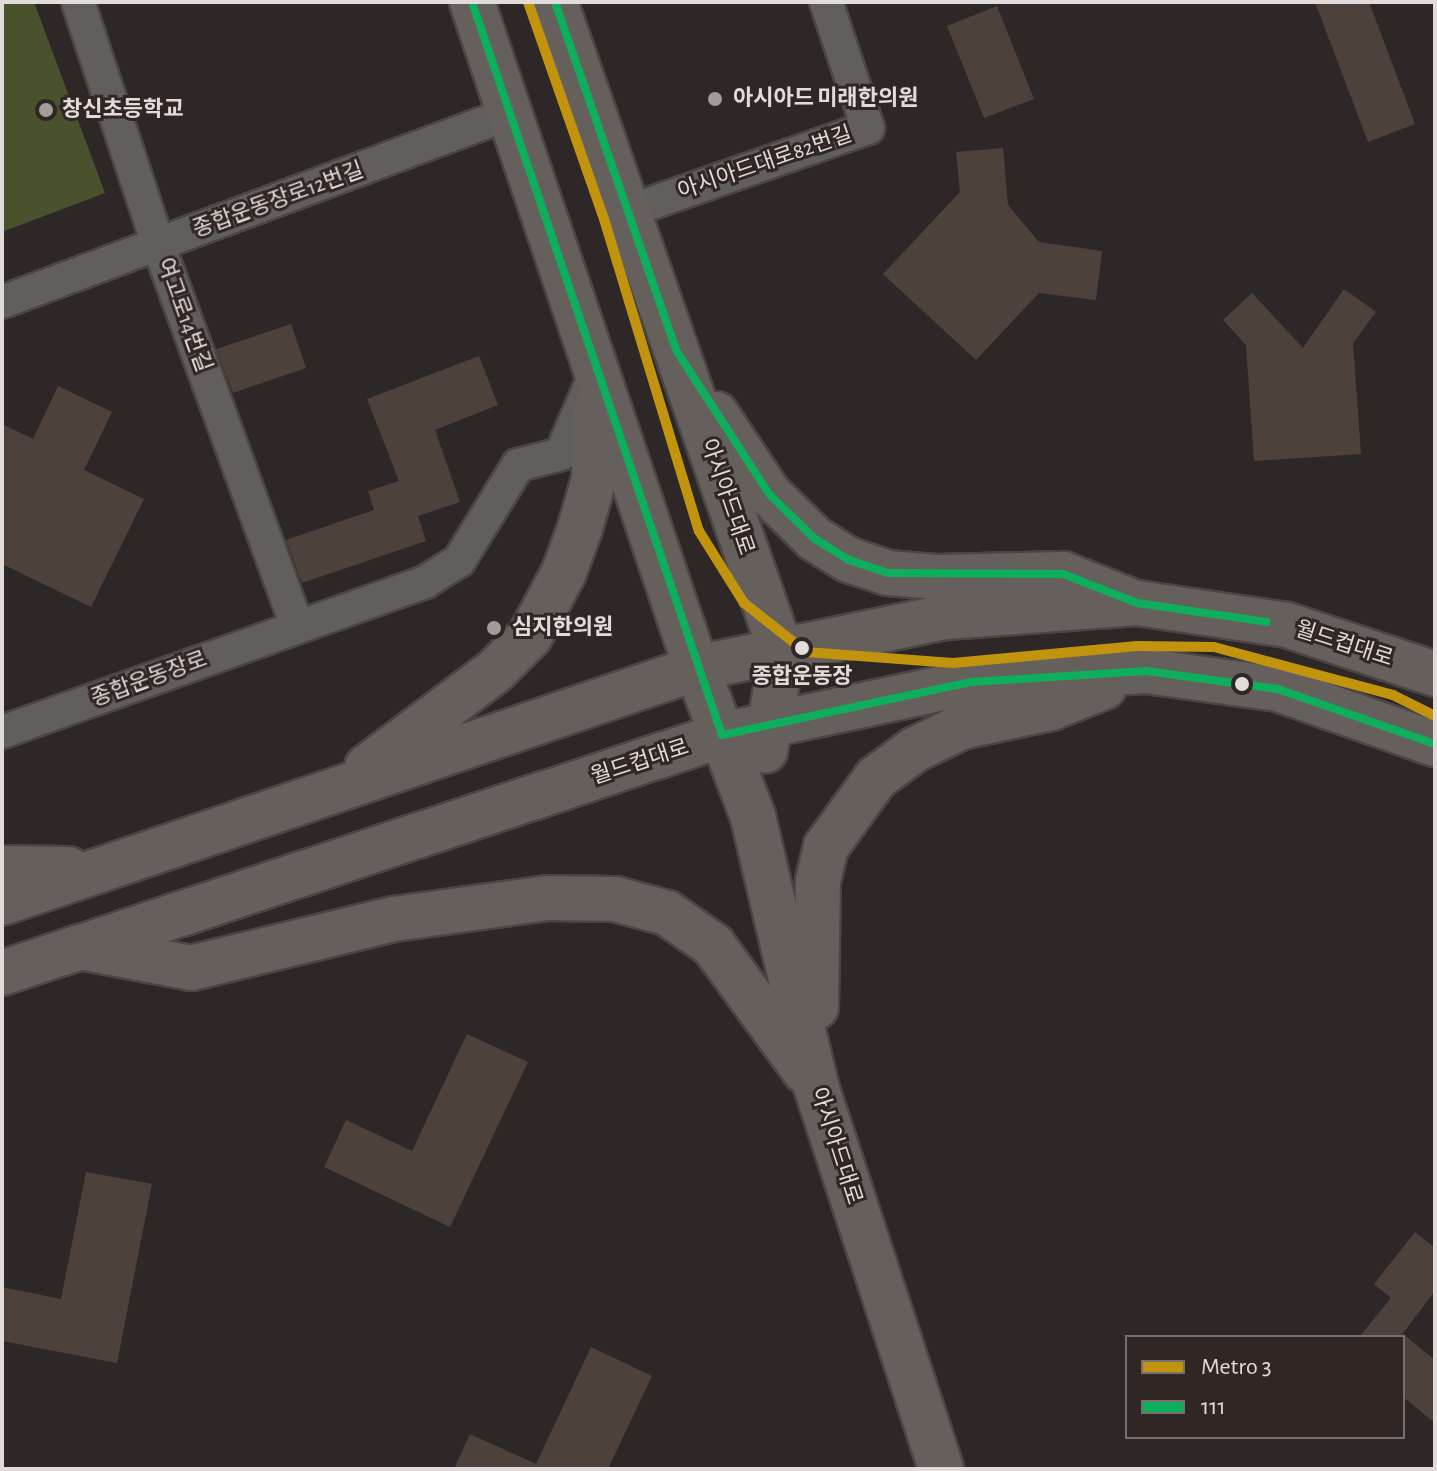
<!DOCTYPE html>
<html>
<head>
<meta charset="utf-8">
<style>
	body { margin:0 }
	#map { position:relative; width:1437px; height:1471px; overflow:hidden; background:#2d2827; font-family:"Alegreya Sans","Noto Sans KR",sans-serif }
	div>[style] { position:absolute }
	[style*='--x'] { left:calc(var(--x)*1px); top:calc(var(--y)*1px); width:calc(var(--w)*1px); rotate:calc(var(--a)*1deg) }
	.green>* { inset:0; background:#4a512d }
	.building>* { inset:0; background:#4d413c }
	.roads { filter:drop-shadow(2px 0 #4a4645) drop-shadow(-2px 0 #4a4645) drop-shadow(0 2px #4a4645) drop-shadow(0 -2px #4a4645) }
	.minor>* { height:32px; margin:-16px; padding:0 16px; transform-origin:16px; border-radius:16px; background:#615e5d }
	.secondary>* { height:44px; margin:-22px; padding:0 22px; transform-origin:22px; border-radius:22px; background:#65605b }
	.bus-1>* { height:8px; margin:-4px; padding:0 4px; transform-origin:4px; border-radius:4px; background:#0daf5c }
	.metro-1>* { height:10px; margin:-5px; padding:0 5px; transform-origin:5px; border-radius:5px; background:#c2940d }
	.dots>* { width:22px; height:22px; translate:-50% -50%; box-sizing:border-box; border:4px solid #302724; border-radius:50% }
	span { translate:-50% -50%; white-space:nowrap; text-align:center; line-height:1.15; -webkit-text-stroke:6px #302724; paint-order:stroke }
	.poi-label { font-size:22px; color:#e1dbd9; font-weight:700 }
	.left { translate:0 -50%; text-align:left }
	.street-label { font-size:22px; color:#e1dbd9 }
	.stop-label { font-size:22px; color:#e1dbd9; font-weight:700 }
	.frame { position:absolute; inset:0; border:4px solid #e1dbd9; pointer-events:none }
	.legend { position:absolute; left:1125px; top:1335px; width:280px; height:104px; box-sizing:border-box; background:#302724; border:2px solid #776f6c; margin:0; padding:10px 14px; list-style:none; font-size:24px; color:#e1dbd9 }
	.legend li { display:flex; align-items:center; gap:16px; height:40px }
	.legend b { width:40px; border:2px solid #776f6c }
</style>
</head>
<body>
<div id="map">
	<div class="green">
		<i style="clip-path:polygon(2px 2px,34px 2px,105px 193px,2px 232px)"></i>
	</div>
	<div class="building">
		<i style="clip-path:polygon(1315px 2px,1369px 2px,1415px 124px,1368px 142px)"></i>
		<i style="clip-path:polygon(997px 6px,1034px 99px,984px 118px,947px 26px)"></i>
		<i style="clip-path:polygon(1003px 148px,1008px 205px,1039px 242px,1102px 251px,1096px 300px,1039px 293px,976px 360px,883px 274px,960px 192px,956px 152px)"></i>
		<i style="clip-path:polygon(1344px 289px,1376px 312px,1353px 343px,1361px 454px,1254px 461px,1246px 345px,1223px 320px,1252px 293px,1303px 348px)"></i>
		<i style="clip-path:polygon(291px 324px,306px 368px,233px 393px,216px 349px)"></i>
		<i style="clip-path:polygon(479px 356px,498px 405px,435px 430px,460px 502px,418px 516px,426px 541px,302px 583px,286px 540px,374px 510px,368px 491px,399px 481px,367px 399px)"></i>
		<i style="clip-path:polygon(58px 386px,112px 412px,84px 470px,144px 499px,91px 607px,2px 564px,2px 424px,33px 439px)"></i>
		<i style="clip-path:polygon(467px 1034px,528px 1062px,450px 1227px,324px 1167px,346px 1120px,412px 1151px)"></i>
		<i style="clip-path:polygon(86px 1172px,152px 1184px,117px 1363px,2px 1341px,2px 1287px,61px 1299px)"></i>
		<i style="clip-path:polygon(1415px 1232px,1435px 1248px,1435px 1291px,1400px 1337px,1359px 1337px,1391px 1298px,1374px 1284px)"></i>
		<i style="clip-path:polygon(1403px 1334px,1435px 1360px,1435px 1423px,1403px 1397px)"></i>
		<i style="clip-path:polygon(591px 1347px,652px 1376px,608px 1469px,454px 1469px,470px 1434px,536px 1464px)"></i>
	</div>
	<div class="roads">
		<div class="minor">
			<i style="--x:78;--y:2;--w:255;--a:71.7"></i>
			<i style="--x:158;--y:244;--w:407;--a:70"></i>
			<i style="--x:629;--y:211;--w:253;--a:-19.2"></i>
			<i style="--x:868;--y:128;--w:133;--a:-108.4"></i>
			<i style="--x:2;--y:302;--w:540;--a:-20.38"></i>
			<i style="--x:2;--y:732;--w:449;--a:-19.5"></i>
			<i style="--x:425;--y:582;--w:40;--a:-32"></i>
			<i style="--x:459;--y:561;--w:113;--a:-58.4"></i>
			<i style="--x:518;--y:465;--w:44;--a:-14.3"></i>
			<i style="--x:561;--y:454;--w:76;--a:-66.8"></i>
		</div>
		<div class="secondary">
			<i style="--x:472;--y:2;--w:692;--a:71.38"></i>
			<i style="--x:693;--y:658;--w:170;--a:69.3"></i>
			<i style="--x:753;--y:817;--w:276;--a:76.8"></i>
			<i style="--x:816;--y:1086;--w:403;--a:71.9"></i>
			<i style="--x:555;--y:2;--w:690;--a:70.8"></i>
			<i style="--x:782;--y:654;--w:98;--a:99.9"></i>
			<i style="--x:716;--y:414;--w:96;--a:56.5"></i>
			<i style="--x:769;--y:494;--w:64;--a:44.4"></i>
			<i style="--x:815;--y:539;--w:40;--a:32"></i>
			<i style="--x:849;--y:560;--w:41;--a:18.4"></i>
			<i style="--x:888;--y:573;--w:48;--a:4.8"></i>
			<i style="--x:936;--y:577;--w:127;--a:-1.4"></i>
			<i style="--x:1063;--y:574;--w:70;--a:21.8"></i>
			<i style="--x:367;--y:767;--w:161;--a:-36.9"></i>
			<i style="--x:496;--y:670;--w:48;--a:-45"></i>
			<i style="--x:530;--y:636;--w:72;--a:-62"></i>
			<i style="--x:564;--y:572;--w:47;--a:-70"></i>
			<i style="--x:580;--y:528;--w:51;--a:-74.1"></i>
			<i style="--x:594;--y:479;--w:71;--a:-88.4"></i>
			<i style="--x:2;--y:868;--w:66;--a:0.9"></i>
			<i style="--x:2;--y:903;--w:734;--a:-18.68"></i>
			<i style="--x:697;--y:668;--w:254;--a:-11.6"></i>
			<i style="--x:946;--y:617;--w:192;--a:-4.2"></i>
			<i style="--x:1137;--y:603;--w:152;--a:8.3"></i>
			<i style="--x:1287;--y:625;--w:156;--a:18.3"></i>
			<i style="--x:79;--y:947;--w:114;--a:10.6"></i>
			<i style="--x:191;--y:968;--w:209;--a:-13.6"></i>
			<i style="--x:394;--y:919;--w:155;--a:-7.8"></i>
			<i style="--x:548;--y:898;--w:67;--a:0.9"></i>
			<i style="--x:615;--y:899;--w:54;--a:15.1"></i>
			<i style="--x:667;--y:913;--w:56;--a:34.8"></i>
			<i style="--x:713;--y:945;--w:156;--a:53.9"></i>
			<i style="--x:2;--y:973;--w:758;--a:-18.29"></i>
			<i style="--x:722;--y:735;--w:256;--a:-12"></i>
			<i style="--x:972;--y:682;--w:174;--a:-3.6"></i>
			<i style="--x:1146;--y:671;--w:133;--a:7.8"></i>
			<i style="--x:1278;--y:689;--w:166;--a:19.3"></i>
			<i style="--x:816;--y:1007;--w:126;--a:-89.1"></i>
			<i style="--x:818;--y:881;--w:35;--a:-77"></i>
			<i style="--x:826;--y:847;--w:85;--a:-54.1"></i>
			<i style="--x:876;--y:778;--w:47;--a:-36.4"></i>
			<i style="--x:914;--y:750;--w:52;--a:-26.1"></i>
			<i style="--x:961;--y:727;--w:92;--a:-11.9"></i>
			<i style="--x:1051;--y:708;--w:57;--a:-21.6"></i>
		</div>
	</div>
	<div class="bus-1">
		<i style="--x:472;--y:2;--w:774;--a:71.17"></i>
		<i style="--x:722;--y:735;--w:256;--a:-12"></i>
		<i style="--x:972;--y:682;--w:174;--a:-3.6"></i>
		<i style="--x:1146;--y:671;--w:133;--a:7.8"></i>
		<i style="--x:1278;--y:689;--w:166;--a:19.3"></i>
		<i style="--x:555;--y:2;--w:368;--a:70.8"></i>
		<i style="--x:676;--y:350;--w:171;--a:57.1"></i>
		<i style="--x:769;--y:494;--w:64;--a:44.4"></i>
		<i style="--x:815;--y:539;--w:40;--a:32"></i>
		<i style="--x:849;--y:560;--w:41;--a:18.4"></i>
		<i style="--x:888;--y:573;--w:175;--a:0.3"></i>
		<i style="--x:1063;--y:574;--w:79;--a:21.4"></i>
		<i style="--x:1137;--y:603;--w:131;--a:8.3"></i>
	</div>
	<div class="metro-1">
		<i style="--x:528;--y:2;--w:230;--a:70.7"></i>
		<i style="--x:604;--y:219;--w:326;--a:73.1"></i>
		<i style="--x:699;--y:531;--w:85;--a:58"></i>
		<i style="--x:744;--y:603;--w:79;--a:38.3"></i>
		<i style="--x:806;--y:652;--w:147;--a:4.3"></i>
		<i style="--x:953;--y:663;--w:185;--a:-5.3"></i>
		<i style="--x:1137;--y:646;--w:77;--a:0.7"></i>
		<i style="--x:1214;--y:647;--w:185;--a:15"></i>
		<i style="--x:1393;--y:695;--w:47;--a:26.6"></i>
	</div>
	<div class="dots">
		<i style="left:715px;top:99px;background:#a29c9b"></i>
		<i style="left:46px;top:110px;background:#a29c9b"></i>
		<i style="left:494px;top:628px;background:#a29c9b"></i>
		<i style="left:802px;top:648px;background:#e1dbd9"></i>
		<i style="left:1242px;top:684px;background:#e1dbd9"></i>
	</div>
	<div class="poi-label">
		<span class="left" style="left:733px;top:99px">아시아드 미래한의원</span>
		<span class="left" style="left:62px;top:110px">창신초등학교</span>
		<span class="left" style="left:512px;top:628px">심지한의원</span>
	</div>
	<div class="street-label">
		<span style="left:765px;top:163px;rotate:-19deg">아시아드대로82번길</span>
		<span style="left:278px;top:200px;rotate:-20deg">종합운동장로12번길</span>
		<span style="left:184px;top:315px;rotate:70deg">여고로14번길</span>
		<span style="left:727px;top:497px;rotate:71deg">아시아드대로</span>
		<span style="left:1344px;top:644px;rotate:18deg">월드컵대로</span>
		<span style="left:149px;top:679px;rotate:-20deg">종합운동장로</span>
		<span style="left:640px;top:762px;rotate:-18deg">월드컵대로</span>
		<span style="left:836px;top:1146px;rotate:72deg">아시아드대로</span>
	</div>
	<div class="stop-label">
		<span style="left:802px;top:677px">종합운동장</span>
	</div>
	<div class="frame"></div>
	<ul class="legend">
	<li><b style="height:10px;background:#c2940d"></b>Metro 3</li>
	<li><b style="height:10px;background:#0daf5c"></b>111</li>
	</ul>
</div>
</body>
</html>
